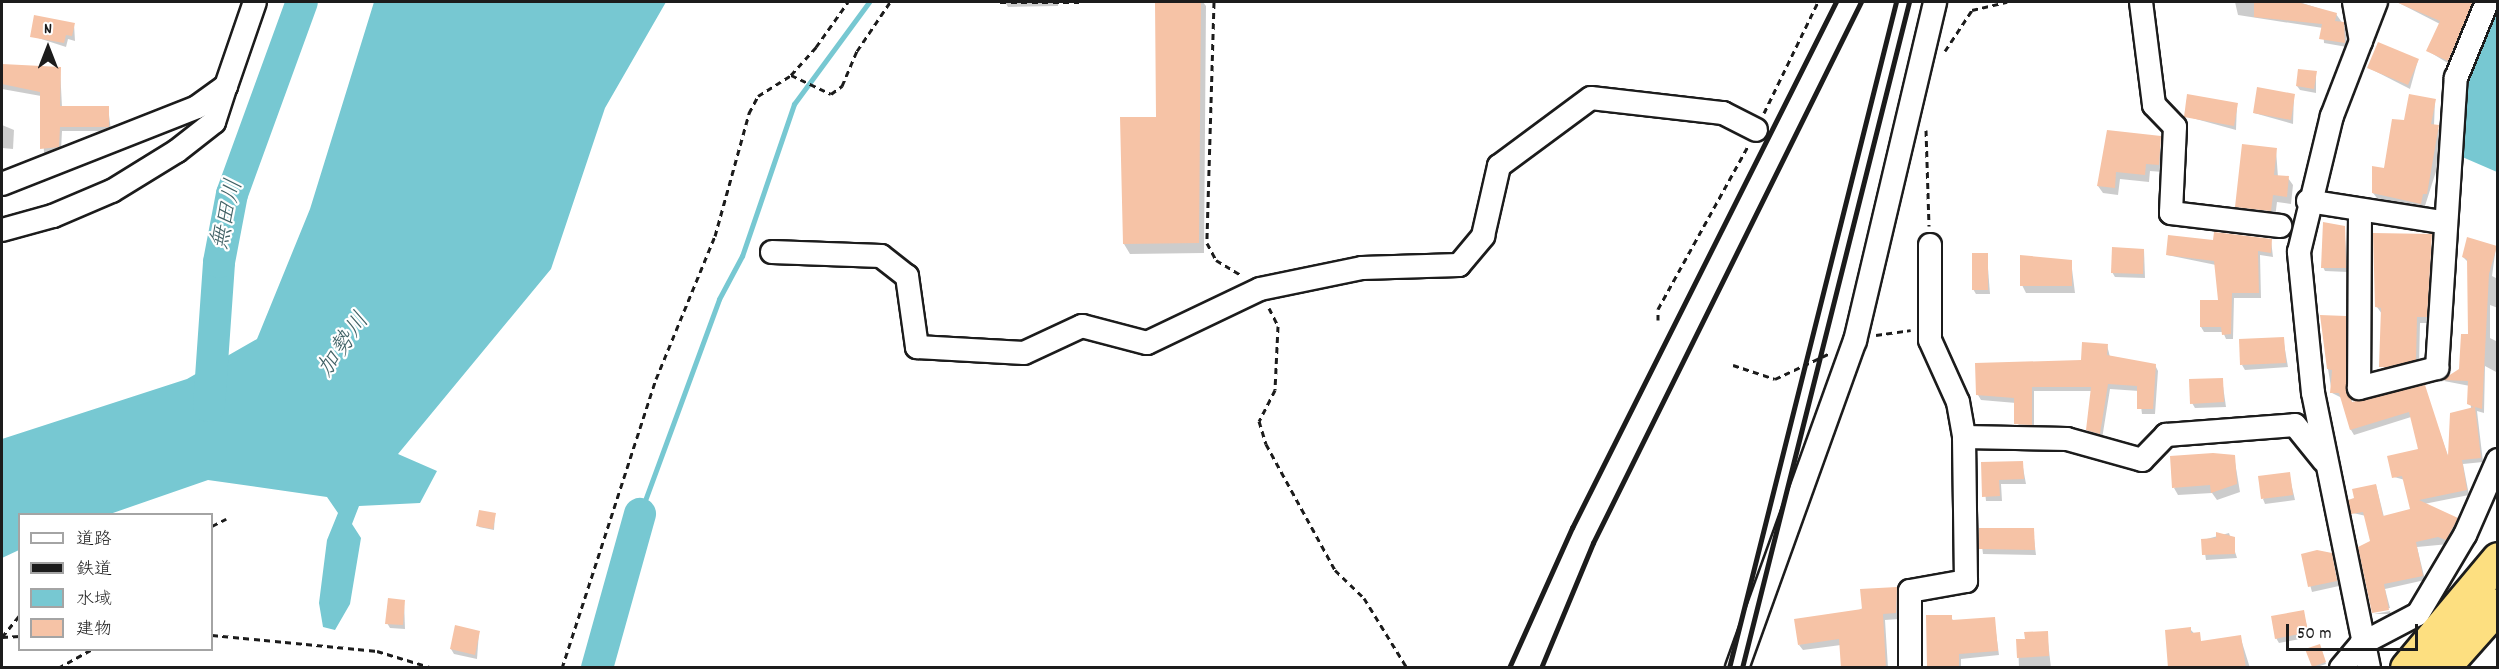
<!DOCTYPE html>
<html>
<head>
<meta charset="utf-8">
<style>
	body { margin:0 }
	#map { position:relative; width:2499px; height:669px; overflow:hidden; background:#fff; font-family:Dekko,"Klee One",sans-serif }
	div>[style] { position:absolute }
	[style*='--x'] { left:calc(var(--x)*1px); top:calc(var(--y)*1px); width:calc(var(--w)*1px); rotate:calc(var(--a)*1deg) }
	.water>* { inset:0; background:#77c8d2 }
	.shadow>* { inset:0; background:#0003 }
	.stream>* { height:5px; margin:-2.5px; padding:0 2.5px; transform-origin:2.5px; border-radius:2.5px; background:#77c8d2 }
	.river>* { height:32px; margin:-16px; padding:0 16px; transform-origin:16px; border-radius:16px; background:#77c8d2 }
	.building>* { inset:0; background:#f6c3a6 }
	.path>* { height:3px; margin-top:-1.5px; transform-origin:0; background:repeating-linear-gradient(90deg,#1c1c1c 0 6px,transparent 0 10.5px) }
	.roads { filter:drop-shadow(2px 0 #1c1c1c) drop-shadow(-2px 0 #1c1c1c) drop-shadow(0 2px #1c1c1c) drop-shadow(0 -2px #1c1c1c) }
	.minor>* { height:22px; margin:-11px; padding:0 11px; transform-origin:11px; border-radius:11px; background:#fff }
	.highway>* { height:33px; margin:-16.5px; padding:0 16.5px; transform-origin:16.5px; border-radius:16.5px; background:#fddf80 }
	.rail>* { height:4.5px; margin:-2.25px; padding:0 2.25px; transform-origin:2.25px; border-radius:2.25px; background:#1c1c1c }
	span { translate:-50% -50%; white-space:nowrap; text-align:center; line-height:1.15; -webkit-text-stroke:4.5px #fff; paint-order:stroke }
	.water-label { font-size:24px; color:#406165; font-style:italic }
	.frame { position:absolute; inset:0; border:3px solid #1c1c1c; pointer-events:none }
	.legend { position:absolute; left:18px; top:513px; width:195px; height:138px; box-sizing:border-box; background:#fff; border:2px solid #a4a4a4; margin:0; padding:8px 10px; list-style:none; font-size:18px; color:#1c1c1c }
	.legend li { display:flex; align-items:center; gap:12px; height:30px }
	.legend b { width:30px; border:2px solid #a4a4a4 }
	.north { position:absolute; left:18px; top:18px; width:60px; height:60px; -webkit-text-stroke:4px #fff; paint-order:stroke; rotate:0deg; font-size:16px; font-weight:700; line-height:24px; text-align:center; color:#1c1c1c }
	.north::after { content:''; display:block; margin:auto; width:21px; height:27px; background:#1c1c1c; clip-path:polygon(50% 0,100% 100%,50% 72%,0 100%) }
	.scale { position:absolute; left:2286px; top:624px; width:132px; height:27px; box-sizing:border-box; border:3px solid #1c1c1c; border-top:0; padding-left:8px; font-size:18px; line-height:21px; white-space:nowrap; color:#1c1c1c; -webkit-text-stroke:4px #fff; paint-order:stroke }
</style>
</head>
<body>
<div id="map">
	<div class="water">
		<i style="clip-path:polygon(374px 2px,666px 2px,605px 108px,551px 269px,398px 454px,437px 471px,420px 503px,359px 506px,352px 524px,361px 538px,350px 604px,335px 630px,323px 627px,319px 603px,327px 540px,338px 513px,327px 497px,208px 480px,110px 514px,20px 514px,19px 550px,2px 558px,2px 439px,187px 379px,257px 339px,310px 209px)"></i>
		<i style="clip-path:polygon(2497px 13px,2497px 172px,2460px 156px,2468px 78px)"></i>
	</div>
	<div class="shadow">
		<i style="clip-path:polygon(1005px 2px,1058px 2px,1058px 6px,1008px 7px)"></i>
		<i style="clip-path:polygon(1156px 2px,1203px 2px,1206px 6px,1204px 253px,1130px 254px,1124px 244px,1158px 118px)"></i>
		<i style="clip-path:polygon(2235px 2px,2299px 2px,2336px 14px,2346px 28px,2347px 47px,2324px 43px,2323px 28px,2238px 15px)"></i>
		<i style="clip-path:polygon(2397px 2px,2477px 2px,2451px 65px,2428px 51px,2440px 24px)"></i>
		<i style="clip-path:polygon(74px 24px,75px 41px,68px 39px,66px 47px,32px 36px)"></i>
		<i style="clip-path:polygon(2418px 60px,2410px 89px,2369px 68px)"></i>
		<i style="clip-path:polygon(2px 65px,60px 68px,62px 107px,108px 107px,111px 131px,62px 131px,61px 151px,44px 153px,41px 96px,2px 89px)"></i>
		<i style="clip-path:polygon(2316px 73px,2316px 93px,2300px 90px,2297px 86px)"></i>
		<i style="clip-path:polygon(2294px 95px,2293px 124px,2254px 113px)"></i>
		<i style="clip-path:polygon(2435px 100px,2434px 126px,2442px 132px,2439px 162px,2424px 209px,2377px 198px,2373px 193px,2405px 122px)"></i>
		<i style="clip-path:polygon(2237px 104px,2236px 130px,2185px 116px)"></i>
		<i style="clip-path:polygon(2px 125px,14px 130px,13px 149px,2px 148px)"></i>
		<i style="clip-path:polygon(2160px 138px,2163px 172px,2150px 171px,2149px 182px,2120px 179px,2118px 195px,2103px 193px,2098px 186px)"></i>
		<i style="clip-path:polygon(2276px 150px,2278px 177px,2288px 178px,2293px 185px,2291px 204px,2277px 202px,2275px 218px,2241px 214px,2236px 207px)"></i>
		<i style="clip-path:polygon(2344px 227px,2348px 272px,2325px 271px,2323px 267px)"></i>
		<i style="clip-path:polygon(2431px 236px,2430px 323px,2420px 323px,2419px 366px,2384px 373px,2382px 314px,2377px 307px)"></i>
		<i style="clip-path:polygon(2271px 240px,2273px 257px,2260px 255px,2261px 298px,2234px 298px,2233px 339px,2226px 339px,2223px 332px,2204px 332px,2201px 327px,2220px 301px,2216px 265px,2167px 255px,2214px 242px)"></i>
		<i style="clip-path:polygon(2496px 247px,2492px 276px,2498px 279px,2498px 308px,2490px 305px,2490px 338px,2498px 342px,2498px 373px,2485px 366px,2484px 413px,2477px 411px,2483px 462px,2463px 464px,2469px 495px,2424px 504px,2459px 524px,2449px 544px,2417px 547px,2425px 580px,2385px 589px,2390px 608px,2373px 612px,2372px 542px,2366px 516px,2353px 513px,2376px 485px,2384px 517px,2412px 510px,2405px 480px,2394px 477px,2420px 451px,2411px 417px,2354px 435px,2351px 430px,2342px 398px,2332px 393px,2328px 369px,2345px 317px,2352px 403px,2424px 387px,2449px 459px,2471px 409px,2470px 386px,2444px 381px,2461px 370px,2469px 336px,2469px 263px,2463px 257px)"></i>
		<i style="clip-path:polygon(2144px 250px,2145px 278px,2115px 277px,2112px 272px)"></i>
		<i style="clip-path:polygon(1987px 255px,1990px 294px,1976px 294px,1973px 289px)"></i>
		<i style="clip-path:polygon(2071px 261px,2075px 293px,2026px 293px,2022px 285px)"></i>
		<i style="clip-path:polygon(2283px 338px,2288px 367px,2245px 370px,2242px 365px)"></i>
		<i style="clip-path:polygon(2107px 345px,2110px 357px,2155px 365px,2158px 371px,2155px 414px,2142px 414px,2139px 391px,2110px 389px,2102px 439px,2087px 430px,2092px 391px,2034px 391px,2034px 430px,2019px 429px,2016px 403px,1981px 400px,1978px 395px,2082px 362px)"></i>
		<i style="clip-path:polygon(2222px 379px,2226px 407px,2195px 408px,2192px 403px)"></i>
		<i style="clip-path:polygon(2234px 456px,2240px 492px,2217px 500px,2212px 493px,2178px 495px,2174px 488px)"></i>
		<i style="clip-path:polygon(2022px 462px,2026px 484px,2001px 484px,2002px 501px,1986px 501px,1982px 463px)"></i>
		<i style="clip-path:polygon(2289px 474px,2295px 500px,2265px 504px,2263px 499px)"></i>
		<i style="clip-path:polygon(495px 514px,494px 530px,479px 527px,478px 525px)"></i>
		<i style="clip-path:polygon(1980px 530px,2033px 530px,2036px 555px,1983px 554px)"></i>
		<i style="clip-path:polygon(2229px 533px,2237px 558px,2206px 560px,2203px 540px)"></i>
		<i style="clip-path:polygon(2331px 555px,2339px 586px,2312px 592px,2302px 556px)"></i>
		<i style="clip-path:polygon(1897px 588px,1899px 619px,1885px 620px,1888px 668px,1843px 668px,1841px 645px,1803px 650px,1799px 645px)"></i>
		<i style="clip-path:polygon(404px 601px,405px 629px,390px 628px,387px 623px)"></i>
		<i style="clip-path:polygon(2390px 611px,2391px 614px,2374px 614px)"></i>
		<i style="clip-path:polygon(2303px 612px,2310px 637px,2279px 643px,2276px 638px)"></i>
		<i style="clip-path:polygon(1951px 617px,1954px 622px,1994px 618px,1999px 655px,1961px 659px,1961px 668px,1928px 668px)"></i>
		<i style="clip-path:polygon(2190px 629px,2202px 642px,2240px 636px,2250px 668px,2170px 668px)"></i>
		<i style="clip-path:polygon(479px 632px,477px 659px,454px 654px,451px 649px)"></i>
		<i style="clip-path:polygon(2047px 633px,2051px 668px,2019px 668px,2018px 641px)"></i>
		<i style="clip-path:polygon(2319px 646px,2326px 664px,2314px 668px,2307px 650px)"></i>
	</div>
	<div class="stream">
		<i style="--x:640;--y:514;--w:229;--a:-69.8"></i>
		<i style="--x:719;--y:299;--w:49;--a:-61.9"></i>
		<i style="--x:742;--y:256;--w:161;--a:-71.1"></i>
		<i style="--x:794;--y:104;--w:127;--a:-53.7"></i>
	</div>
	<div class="river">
		<i style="--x:209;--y:406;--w:144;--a:-86"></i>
		<i style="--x:219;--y:262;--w:69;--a:-79.2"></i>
		<i style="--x:232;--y:194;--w:204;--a:-70"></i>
		<i style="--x:597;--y:668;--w:160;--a:-74.4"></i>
	</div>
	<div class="building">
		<i style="clip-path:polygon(1155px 2px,1201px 2px,1199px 243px,1123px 244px,1120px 117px,1156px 117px)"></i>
		<i style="clip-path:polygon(2254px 2px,2297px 2px,2337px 13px,2335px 21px,2344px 22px,2345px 43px,2319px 39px,2322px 24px,2254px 17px)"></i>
		<i style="clip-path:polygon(2396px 2px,2473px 2px,2448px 61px,2426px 51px,2440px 21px)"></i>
		<i style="clip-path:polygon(34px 15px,75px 23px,72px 36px,66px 35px,64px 43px,30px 37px)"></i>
		<i style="clip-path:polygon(2378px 42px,2419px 59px,2408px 85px,2367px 68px)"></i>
		<i style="clip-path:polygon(2px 64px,61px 67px,60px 106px,109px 106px,109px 127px,60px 127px,59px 147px,40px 149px,40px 92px,2px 84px)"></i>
		<i style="clip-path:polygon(2298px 69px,2317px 71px,2314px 89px,2296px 86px)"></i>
		<i style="clip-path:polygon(2257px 87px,2295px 94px,2291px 120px,2253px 113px)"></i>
		<i style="clip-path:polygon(2187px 94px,2238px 103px,2234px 126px,2184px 117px)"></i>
		<i style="clip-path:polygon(2409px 94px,2436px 99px,2431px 124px,2439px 125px,2427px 194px,2423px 194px,2421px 204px,2372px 193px,2372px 166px,2384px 168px,2392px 119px,2404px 120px)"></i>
		<i style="clip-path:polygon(2107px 130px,2161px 136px,2159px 165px,2146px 164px,2145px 175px,2116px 172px,2115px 188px,2097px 186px)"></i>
		<i style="clip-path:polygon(2242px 144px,2277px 148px,2274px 175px,2289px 176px,2287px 197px,2273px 195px,2271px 211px,2235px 207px)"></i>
		<i style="clip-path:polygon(2323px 222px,2345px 226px,2346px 268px,2321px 268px)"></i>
		<i style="clip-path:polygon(2214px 232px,2272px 239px,2271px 253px,2258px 251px,2259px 293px,2232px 293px,2231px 334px,2222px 335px,2221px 327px,2200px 327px,2200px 300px,2218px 300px,2214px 261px,2166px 255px,2168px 235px,2213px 240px)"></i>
		<i style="clip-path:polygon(2373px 233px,2432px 234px,2427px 317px,2417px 317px,2416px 360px,2387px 367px,2379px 367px,2381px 308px,2375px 307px)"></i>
		<i style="clip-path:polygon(2467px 237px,2497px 246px,2489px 274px,2482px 409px,2475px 407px,2481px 458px,2462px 460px,2467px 490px,2419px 500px,2458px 518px,2446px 540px,2438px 537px,2416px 542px,2423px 576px,2384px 584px,2389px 610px,2372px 613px,2358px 547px,2370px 541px,2363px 512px,2351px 514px,2348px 500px,2354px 498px,2352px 489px,2376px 484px,2383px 516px,2410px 509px,2402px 476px,2392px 478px,2387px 456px,2418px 449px,2409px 412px,2350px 430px,2339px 393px,2330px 393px,2332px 370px,2327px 369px,2320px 315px,2346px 316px,2346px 388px,2352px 402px,2425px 385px,2448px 456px,2450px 413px,2474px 407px,2467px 404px,2468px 381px,2442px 380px,2459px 369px,2461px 334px,2468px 334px,2467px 259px,2462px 257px)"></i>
		<i style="clip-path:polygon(2112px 247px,2144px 249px,2143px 274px,2111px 273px)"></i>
		<i style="clip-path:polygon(1972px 253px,1988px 253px,1988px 290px,1972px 290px)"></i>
		<i style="clip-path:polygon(2020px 255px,2072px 260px,2072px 286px,2020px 286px)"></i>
		<i style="clip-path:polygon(2284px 337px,2286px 363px,2240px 365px,2239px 339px)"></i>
		<i style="clip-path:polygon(2082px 342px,2108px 344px,2107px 355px,2156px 364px,2153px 409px,2137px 409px,2137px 386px,2108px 384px,2100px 434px,2086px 430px,2091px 387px,2032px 387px,2032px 425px,2014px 424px,2014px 398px,1976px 395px,1975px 363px,2081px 360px)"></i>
		<i style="clip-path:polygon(2223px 378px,2224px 402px,2190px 404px,2189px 379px)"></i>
		<i style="clip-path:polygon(2213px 453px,2235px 455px,2237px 484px,2211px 493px,2210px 485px,2172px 488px,2170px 456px)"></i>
		<i style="clip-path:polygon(2023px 461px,2024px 479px,1999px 480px,2000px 496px,1982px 497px,1981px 462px)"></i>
		<i style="clip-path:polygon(2290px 472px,2293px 495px,2261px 499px,2258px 476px)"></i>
		<i style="clip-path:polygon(479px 510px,496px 513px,493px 529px,476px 526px)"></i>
		<i style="clip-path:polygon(1979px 528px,2034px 528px,2035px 550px,1979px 549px)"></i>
		<i style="clip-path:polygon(2216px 532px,2235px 537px,2235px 554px,2202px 555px,2201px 539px,2216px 538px)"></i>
		<i style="clip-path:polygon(2317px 550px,2332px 553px,2337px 581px,2308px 587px,2301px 554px)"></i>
		<i style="clip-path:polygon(1897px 587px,1896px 613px,1883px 614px,1886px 668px,1841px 668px,1839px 639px,1798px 645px,1794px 619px,1862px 609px,1860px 589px)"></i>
		<i style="clip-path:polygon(388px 598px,405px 600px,403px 625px,385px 624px)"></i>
		<i style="clip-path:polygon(2304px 610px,2308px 632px,2275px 639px,2271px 616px)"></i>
		<i style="clip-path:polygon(1926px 615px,1952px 615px,1952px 620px,1995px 617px,1998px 651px,1959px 654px,1959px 668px,1927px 668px)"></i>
		<i style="clip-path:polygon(455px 625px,480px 631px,475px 655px,450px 649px)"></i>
		<i style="clip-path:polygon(2191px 627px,2191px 633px,2200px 632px,2201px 641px,2241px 635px,2246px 668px,2168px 668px,2165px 630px)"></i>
		<i style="clip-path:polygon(2048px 631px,2049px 656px,2017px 658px,2016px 639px,2025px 639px,2024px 632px)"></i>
		<i style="clip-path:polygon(2320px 644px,2326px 662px,2312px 667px,2305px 649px)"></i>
	</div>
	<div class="path">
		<i style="--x:1000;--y:2;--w:79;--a:0"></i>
		<i style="--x:1214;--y:2;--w:241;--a:91.7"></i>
		<i style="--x:1207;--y:243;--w:19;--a:62"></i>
		<i style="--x:1216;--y:260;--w:31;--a:31"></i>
		<i style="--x:1945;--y:51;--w:49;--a:-56.6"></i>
		<i style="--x:1972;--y:10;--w:36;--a:-13"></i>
		<i style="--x:791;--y:75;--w:44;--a:25.4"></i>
		<i style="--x:831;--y:94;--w:14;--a:-36"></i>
		<i style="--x:842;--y:86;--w:38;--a:-67"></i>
		<i style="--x:857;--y:51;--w:59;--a:-56"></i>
		<i style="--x:1764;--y:113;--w:123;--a:-64.1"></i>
		<i style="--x:1926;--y:130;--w:96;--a:88.2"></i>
		<i style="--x:1269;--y:308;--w:20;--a:63"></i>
		<i style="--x:1278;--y:326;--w:64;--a:92.7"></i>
		<i style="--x:1275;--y:390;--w:35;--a:117"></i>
		<i style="--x:1259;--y:421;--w:24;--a:73"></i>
		<i style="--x:1266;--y:444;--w:144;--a:61.3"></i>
		<i style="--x:1335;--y:570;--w:40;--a:44"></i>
		<i style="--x:1364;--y:598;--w:82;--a:58.4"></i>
		<i style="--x:1658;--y:320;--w:11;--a:-90"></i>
		<i style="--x:1658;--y:309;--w:186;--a:-61.1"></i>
		<i style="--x:1876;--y:335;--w:35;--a:-8"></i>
		<i style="--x:1733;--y:365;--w:44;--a:18.4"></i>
		<i style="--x:1775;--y:379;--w:59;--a:-25.3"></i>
		<i style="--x:212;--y:526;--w:16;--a:-27"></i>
		<i style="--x:212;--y:635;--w:166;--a:5.5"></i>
		<i style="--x:377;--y:651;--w:59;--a:16.9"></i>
		<i style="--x:2;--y:637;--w:28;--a:-51"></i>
		<i style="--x:2;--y:637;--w:18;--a:-3"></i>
		<i style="--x:58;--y:668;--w:38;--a:-29"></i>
		<i style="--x:562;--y:668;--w:304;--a:-72"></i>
		<i style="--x:656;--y:379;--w:155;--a:-67.6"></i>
		<i style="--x:715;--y:236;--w:128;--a:-74.5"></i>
		<i style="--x:749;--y:113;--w:19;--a:-62"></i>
		<i style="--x:758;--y:96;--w:39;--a:-32"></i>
		<i style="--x:791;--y:75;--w:38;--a:-48"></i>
		<i style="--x:816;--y:47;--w:55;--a:-54.6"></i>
	</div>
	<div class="roads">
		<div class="minor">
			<i style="--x:2141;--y:2;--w:104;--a:82.8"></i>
			<i style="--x:2154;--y:105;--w:30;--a:46"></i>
			<i style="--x:2175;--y:127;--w:86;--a:92.7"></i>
			<i style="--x:2171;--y:213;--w:110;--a:6.8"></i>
			<i style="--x:2354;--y:2;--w:40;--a:80"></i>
			<i style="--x:2;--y:184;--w:210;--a:-21.5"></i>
			<i style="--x:197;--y:107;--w:36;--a:-36"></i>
			<i style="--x:226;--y:86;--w:89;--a:-71"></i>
			<i style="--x:2308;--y:201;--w:136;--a:8.9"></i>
			<i style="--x:2360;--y:211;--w:177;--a:90.3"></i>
			<i style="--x:2359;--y:388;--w:81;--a:-14.4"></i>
			<i style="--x:2437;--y:368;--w:291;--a:-86.3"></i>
			<i style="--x:2456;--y:78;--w:82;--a:-67.8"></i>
			<i style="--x:2;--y:230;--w:53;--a:-15.4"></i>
			<i style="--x:53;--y:216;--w:64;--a:-23"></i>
			<i style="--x:112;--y:191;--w:76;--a:-31.6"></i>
			<i style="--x:177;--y:151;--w:47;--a:-38.1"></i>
			<i style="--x:214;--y:122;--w:38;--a:-72"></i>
			<i style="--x:1930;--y:245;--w:95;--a:90"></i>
			<i style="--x:1930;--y:340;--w:68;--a:65.7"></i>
			<i style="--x:1958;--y:402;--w:36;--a:80"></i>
			<i style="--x:772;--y:252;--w:109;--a:2.1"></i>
			<i style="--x:881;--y:256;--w:33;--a:38"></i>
			<i style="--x:907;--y:276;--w:72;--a:82"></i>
			<i style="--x:917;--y:347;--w:107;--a:3.2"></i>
			<i style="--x:1024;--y:353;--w:64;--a:-25"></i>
			<i style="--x:1082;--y:326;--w:67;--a:14.7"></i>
			<i style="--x:1147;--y:343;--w:125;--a:-25.5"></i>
			<i style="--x:1260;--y:289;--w:104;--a:-11.6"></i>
			<i style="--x:1362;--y:268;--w:97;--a:-1.8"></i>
			<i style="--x:1459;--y:265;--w:38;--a:-50"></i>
			<i style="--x:1483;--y:236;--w:72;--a:-77.1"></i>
			<i style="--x:1499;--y:166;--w:114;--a:-36.5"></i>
			<i style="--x:1591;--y:98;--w:133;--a:6.5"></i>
			<i style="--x:1723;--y:113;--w:37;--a:27"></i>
			<i style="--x:1737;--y:668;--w:348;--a:-70.2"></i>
			<i style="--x:1855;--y:341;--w:348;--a:-76.7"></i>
			<i style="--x:1910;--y:668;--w:77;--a:-90"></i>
			<i style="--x:1910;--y:591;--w:57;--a:-10.1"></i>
			<i style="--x:1966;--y:581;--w:144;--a:-90.8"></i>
			<i style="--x:1964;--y:437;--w:103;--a:1.1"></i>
			<i style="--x:2067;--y:439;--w:78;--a:15.6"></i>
			<i style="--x:2142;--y:460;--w:35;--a:-46"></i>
			<i style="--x:2166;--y:435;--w:129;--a:-4.4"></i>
			<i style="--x:2295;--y:425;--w:46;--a:51.1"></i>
			<i style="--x:2341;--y:668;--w:31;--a:-50"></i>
			<i style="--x:2361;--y:644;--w:64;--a:-27.8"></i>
			<i style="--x:2418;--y:614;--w:92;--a:-59.3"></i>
			<i style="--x:2465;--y:535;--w:82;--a:-66.3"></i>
			<i style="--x:2369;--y:668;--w:281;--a:-101.5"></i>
			<i style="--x:2313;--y:393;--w:142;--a:-95.7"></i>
			<i style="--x:2299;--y:252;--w:140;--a:-76.4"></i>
			<i style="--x:2332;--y:116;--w:122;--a:-68.9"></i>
		</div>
		<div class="highway">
			<i style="--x:2407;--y:668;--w:142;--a:-50.1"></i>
			<i style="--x:2442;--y:668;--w:84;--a:-48.4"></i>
		</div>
	</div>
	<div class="rail">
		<i style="--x:1509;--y:668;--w:154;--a:-65.8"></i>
		<i style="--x:1572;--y:528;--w:589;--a:-63.35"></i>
		<i style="--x:1541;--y:668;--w:135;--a:-67.4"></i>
		<i style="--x:1593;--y:543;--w:604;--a:-63.65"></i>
		<i style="--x:1729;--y:668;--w:687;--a:-75.92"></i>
		<i style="--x:1742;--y:668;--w:687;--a:-75.92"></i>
	</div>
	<div class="water-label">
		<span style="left:229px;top:215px;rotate:-77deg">無田川</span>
		<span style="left:345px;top:346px;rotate:-55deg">加勢川</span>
	</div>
	<div class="frame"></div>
	<ul class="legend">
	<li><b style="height:8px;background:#fff"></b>道路</li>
	<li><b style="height:8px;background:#1c1c1c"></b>鉄道</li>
	<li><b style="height:16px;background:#77c8d2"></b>水域</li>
	<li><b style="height:16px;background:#f6c3a6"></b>建物</li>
	</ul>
	<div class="north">N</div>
	<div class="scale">50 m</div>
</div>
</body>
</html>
